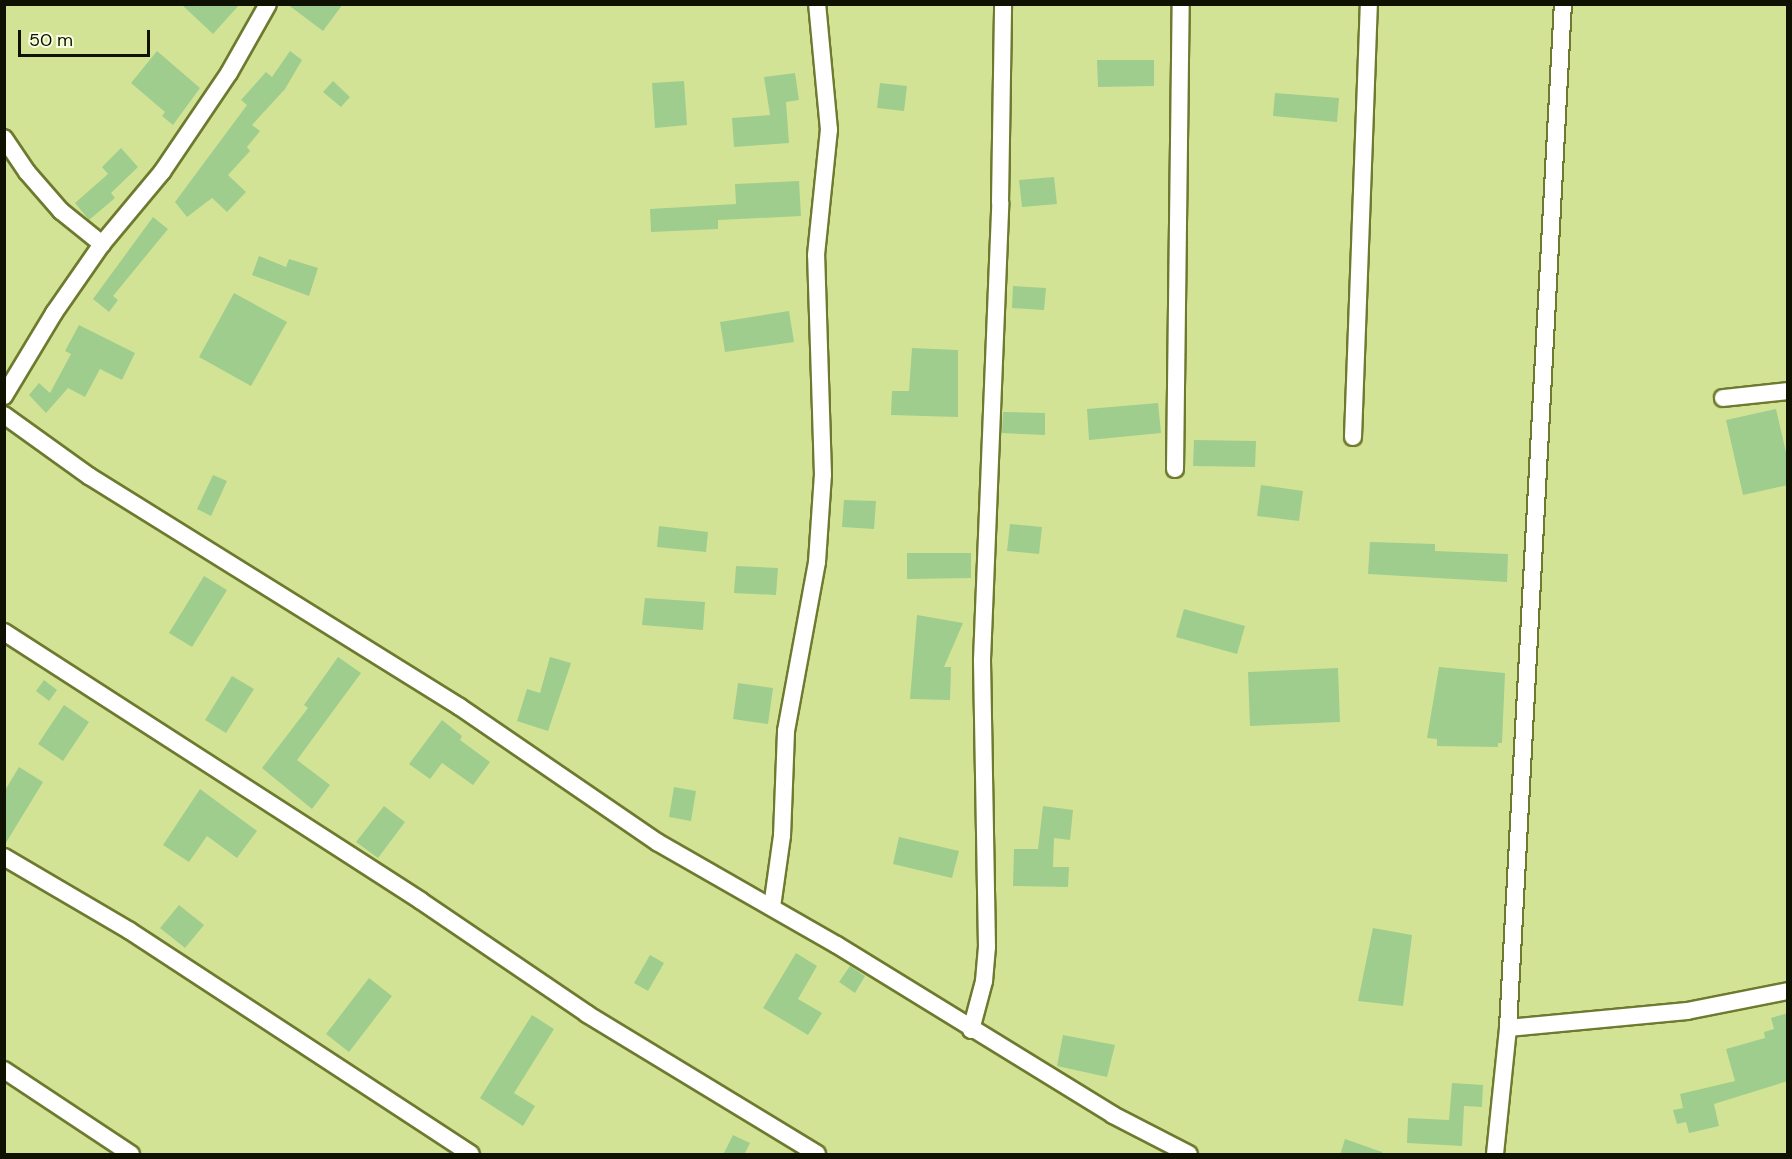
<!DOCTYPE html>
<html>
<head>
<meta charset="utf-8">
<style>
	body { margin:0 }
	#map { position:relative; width:1792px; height:1159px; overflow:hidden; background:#d3e396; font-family:"DM Sans",sans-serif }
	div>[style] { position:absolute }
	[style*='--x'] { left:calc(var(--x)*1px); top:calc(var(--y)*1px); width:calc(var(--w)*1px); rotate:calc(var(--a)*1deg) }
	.building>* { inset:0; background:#9fcd8e }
	.roads { filter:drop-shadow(2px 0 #6d7a2f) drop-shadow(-2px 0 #6d7a2f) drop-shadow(0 2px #6d7a2f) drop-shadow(0 -2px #6d7a2f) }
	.minor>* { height:16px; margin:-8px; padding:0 8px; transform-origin:8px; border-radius:8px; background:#fff }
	span { translate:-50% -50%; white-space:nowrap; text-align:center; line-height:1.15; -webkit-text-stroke:5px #f8fee0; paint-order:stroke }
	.frame { position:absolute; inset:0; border:6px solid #0f1200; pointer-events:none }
	.scale { position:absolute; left:18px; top:30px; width:132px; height:27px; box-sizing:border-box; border:3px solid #0f1200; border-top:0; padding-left:8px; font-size:18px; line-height:21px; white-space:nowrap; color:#0f1200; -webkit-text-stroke:4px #f8fee0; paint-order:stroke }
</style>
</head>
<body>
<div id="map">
	<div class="building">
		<i style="clip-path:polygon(181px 4px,240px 4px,213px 34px)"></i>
		<i style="clip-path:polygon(287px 4px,343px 4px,323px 31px)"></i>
		<i style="clip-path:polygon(157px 51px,200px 88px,173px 125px,162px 116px,165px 112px,131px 83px)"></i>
		<i style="clip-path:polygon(290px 51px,302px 60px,285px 89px,252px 125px,260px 131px,247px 147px,250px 151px,228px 175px,246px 192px,227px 212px,212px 198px,187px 217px,175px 202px,247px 105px,241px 100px,266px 72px,272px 77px)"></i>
		<i style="clip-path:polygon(1097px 60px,1154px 60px,1154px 86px,1098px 87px)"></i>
		<i style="clip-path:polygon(795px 73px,799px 100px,786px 102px,789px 143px,734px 147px,732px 118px,770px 115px,764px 77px)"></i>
		<i style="clip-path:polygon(333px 81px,350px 97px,341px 107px,323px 92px)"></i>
		<i style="clip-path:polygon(684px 81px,687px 125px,655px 128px,652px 83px)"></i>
		<i style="clip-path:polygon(880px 83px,907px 86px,904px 111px,877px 108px)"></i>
		<i style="clip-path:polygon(1275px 93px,1339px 98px,1337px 122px,1273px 116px)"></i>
		<i style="clip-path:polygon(121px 148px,138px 167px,111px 193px,115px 198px,89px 220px,75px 203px,108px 174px,102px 167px)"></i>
		<i style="clip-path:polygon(1054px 177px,1057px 204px,1022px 207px,1019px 180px)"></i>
		<i style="clip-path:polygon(799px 181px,801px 216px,718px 220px,718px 229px,651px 232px,650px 209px,736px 204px,735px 184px)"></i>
		<i style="clip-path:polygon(153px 217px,168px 229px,113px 296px,118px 300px,109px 312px,93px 299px)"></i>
		<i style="clip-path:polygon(259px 256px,286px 267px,289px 259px,318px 268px,309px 296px,252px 275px)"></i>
		<i style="clip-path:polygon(1013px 286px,1046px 288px,1044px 310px,1012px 308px)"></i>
		<i style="clip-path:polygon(234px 293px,287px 322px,251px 386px,199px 357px)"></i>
		<i style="clip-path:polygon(789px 311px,794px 342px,725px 352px,720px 322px)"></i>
		<i style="clip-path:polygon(79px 325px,135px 353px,122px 380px,100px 369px,85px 397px,68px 388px,46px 413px,29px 395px,39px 383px,50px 393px,71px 354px,65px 351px)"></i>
		<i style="clip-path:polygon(912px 348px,958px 350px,958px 417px,891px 415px,892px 391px,909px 391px)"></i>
		<i style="clip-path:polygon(1158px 403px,1161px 433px,1089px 440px,1087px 409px)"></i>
		<i style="clip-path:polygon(1776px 409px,1788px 461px,1788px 485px,1743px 495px,1726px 420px)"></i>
		<i style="clip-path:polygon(1003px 412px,1045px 413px,1045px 435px,1002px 433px)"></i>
		<i style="clip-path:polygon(1194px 440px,1256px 441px,1255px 467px,1193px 466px)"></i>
		<i style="clip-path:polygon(213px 475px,227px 481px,211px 516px,197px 509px)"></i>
		<i style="clip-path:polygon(1261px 485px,1303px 491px,1299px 521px,1257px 516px)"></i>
		<i style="clip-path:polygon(844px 500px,876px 501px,874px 529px,842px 527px)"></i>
		<i style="clip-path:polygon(1010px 524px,1042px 527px,1039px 554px,1007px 551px)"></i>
		<i style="clip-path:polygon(659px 526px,708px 532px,706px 552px,657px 547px)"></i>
		<i style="clip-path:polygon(1370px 542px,1435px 544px,1435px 551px,1508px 554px,1507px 582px,1368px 574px)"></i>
		<i style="clip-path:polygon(907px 553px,971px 553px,971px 578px,907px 579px)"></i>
		<i style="clip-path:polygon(736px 566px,778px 568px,776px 595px,734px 593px)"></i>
		<i style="clip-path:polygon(204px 576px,227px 590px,192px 647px,169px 633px)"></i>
		<i style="clip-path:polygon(645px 598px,705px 602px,703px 630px,642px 625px)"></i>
		<i style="clip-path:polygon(1184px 609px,1245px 626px,1237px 654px,1176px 637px)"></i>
		<i style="clip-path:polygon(917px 615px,963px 623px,944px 667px,951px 667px,950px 700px,910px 699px)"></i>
		<i style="clip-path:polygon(338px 657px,361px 673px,297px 760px,330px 785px,312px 809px,262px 768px,308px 708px,304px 705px)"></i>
		<i style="clip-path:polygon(550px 657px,571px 663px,548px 731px,517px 721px,527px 689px,540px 693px)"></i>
		<i style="clip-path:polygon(1439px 667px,1505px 673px,1502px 743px,1498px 743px,1498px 747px,1437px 746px,1437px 739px,1427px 738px)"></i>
		<i style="clip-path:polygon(1338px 668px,1340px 722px,1250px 726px,1248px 672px)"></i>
		<i style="clip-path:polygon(232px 676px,254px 689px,226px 733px,205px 720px)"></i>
		<i style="clip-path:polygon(44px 680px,57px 690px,49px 701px,36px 691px)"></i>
		<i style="clip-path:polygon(738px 683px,773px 688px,768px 724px,733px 719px)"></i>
		<i style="clip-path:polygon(64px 705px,89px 722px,63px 761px,38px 744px)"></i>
		<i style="clip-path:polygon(442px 720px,462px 736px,460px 740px,490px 762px,473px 785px,442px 763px,430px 779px,409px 764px)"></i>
		<i style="clip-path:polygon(19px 767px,43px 782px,4px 846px,4px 792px)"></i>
		<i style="clip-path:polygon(674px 787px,696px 791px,691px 821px,669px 817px)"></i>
		<i style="clip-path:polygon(200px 789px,257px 831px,237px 858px,207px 836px,189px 862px,163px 845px)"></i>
		<i style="clip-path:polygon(384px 806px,405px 822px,378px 858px,356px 842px)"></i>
		<i style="clip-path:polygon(1043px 806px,1073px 810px,1070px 840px,1054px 838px,1053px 867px,1069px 867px,1068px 887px,1013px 886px,1014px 849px,1038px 849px)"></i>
		<i style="clip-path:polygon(899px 837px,959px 851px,952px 878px,893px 864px)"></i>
		<i style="clip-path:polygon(179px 905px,204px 925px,185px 948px,160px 928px)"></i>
		<i style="clip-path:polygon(1373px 928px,1412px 935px,1403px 1006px,1358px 1001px)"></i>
		<i style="clip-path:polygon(796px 953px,817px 966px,798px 999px,822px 1013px,808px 1035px,763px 1008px)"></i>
		<i style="clip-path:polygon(650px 955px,664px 963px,648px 991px,634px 983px)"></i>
		<i style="clip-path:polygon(850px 966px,865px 976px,855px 993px,839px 982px)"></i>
		<i style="clip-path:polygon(369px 978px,392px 996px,349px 1052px,326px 1034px)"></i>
		<i style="clip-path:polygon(1788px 1013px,1788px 1081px,1714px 1104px,1719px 1126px,1689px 1133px,1686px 1122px,1677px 1124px,1673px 1110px,1683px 1108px,1680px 1094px,1735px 1081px,1726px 1049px,1765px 1038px,1764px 1032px,1774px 1029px,1771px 1018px)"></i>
		<i style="clip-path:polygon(532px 1015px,554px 1029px,514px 1093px,535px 1106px,523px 1126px,480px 1098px)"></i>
		<i style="clip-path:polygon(1063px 1035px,1115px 1045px,1107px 1077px,1057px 1066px)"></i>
		<i style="clip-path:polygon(1452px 1083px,1483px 1085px,1482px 1107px,1464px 1106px,1462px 1146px,1407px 1143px,1408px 1118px,1449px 1120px)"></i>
		<i style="clip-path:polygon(733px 1135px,750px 1143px,744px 1155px,723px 1155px)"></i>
		<i style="clip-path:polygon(1345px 1139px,1382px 1152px,1382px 1155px,1340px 1155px)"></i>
	</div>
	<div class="roads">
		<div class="minor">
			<i style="--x:4;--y:138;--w:41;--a:55.9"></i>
			<i style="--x:27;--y:172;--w:52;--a:48.9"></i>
			<i style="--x:61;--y:211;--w:53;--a:38.8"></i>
			<i style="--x:4;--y:396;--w:97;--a:-58.9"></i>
			<i style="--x:54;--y:313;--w:84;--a:-55.2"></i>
			<i style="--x:102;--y:244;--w:94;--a:-50.2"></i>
			<i style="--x:162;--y:172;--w:120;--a:-55.9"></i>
			<i style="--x:229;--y:73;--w:79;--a:-60.5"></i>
			<i style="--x:1723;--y:398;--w:65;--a:-6.1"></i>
			<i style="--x:4;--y:415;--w:105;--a:35.7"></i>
			<i style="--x:89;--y:476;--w:437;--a:31.9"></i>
			<i style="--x:460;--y:707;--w:239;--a:34.4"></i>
			<i style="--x:657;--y:842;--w:207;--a:29.8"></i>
			<i style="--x:837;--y:945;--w:324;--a:31.6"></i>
			<i style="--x:1113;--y:1115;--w:85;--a:27.2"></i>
			<i style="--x:1353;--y:437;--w:433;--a:-87.9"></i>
			<i style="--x:1175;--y:469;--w:465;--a:-89.3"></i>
			<i style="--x:4;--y:632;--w:496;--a:32.8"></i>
			<i style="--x:421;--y:901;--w:201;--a:34.2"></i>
			<i style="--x:587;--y:1014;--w:269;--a:31.3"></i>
			<i style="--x:4;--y:857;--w:146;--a:30.4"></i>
			<i style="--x:130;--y:931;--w:407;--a:33.2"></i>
			<i style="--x:772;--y:907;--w:72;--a:-82"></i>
			<i style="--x:782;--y:836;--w:105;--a:-87.8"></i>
			<i style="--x:786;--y:731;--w:172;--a:-79.6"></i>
			<i style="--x:817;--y:562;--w:87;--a:-86.1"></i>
			<i style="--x:823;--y:475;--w:220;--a:-91.8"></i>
			<i style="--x:816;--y:255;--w:126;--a:-84.1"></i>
			<i style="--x:829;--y:130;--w:127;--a:-95.4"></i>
			<i style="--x:1508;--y:1028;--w:180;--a:-5.4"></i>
			<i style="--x:1687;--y:1011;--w:103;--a:-11.2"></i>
			<i style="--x:971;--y:1030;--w:51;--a:-75.1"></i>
			<i style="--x:984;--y:981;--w:34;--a:-85"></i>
			<i style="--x:987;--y:947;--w:287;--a:-91"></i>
			<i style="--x:982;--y:660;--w:458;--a:-87.7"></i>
			<i style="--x:1000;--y:202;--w:198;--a:-89.1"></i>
			<i style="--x:4;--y:1070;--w:152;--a:33.5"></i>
			<i style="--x:1495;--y:1154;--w:127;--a:-84.1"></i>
			<i style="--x:1508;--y:1028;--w:1025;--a:-86.93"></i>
		</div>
	</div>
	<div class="frame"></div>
	<div class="scale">50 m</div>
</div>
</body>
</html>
